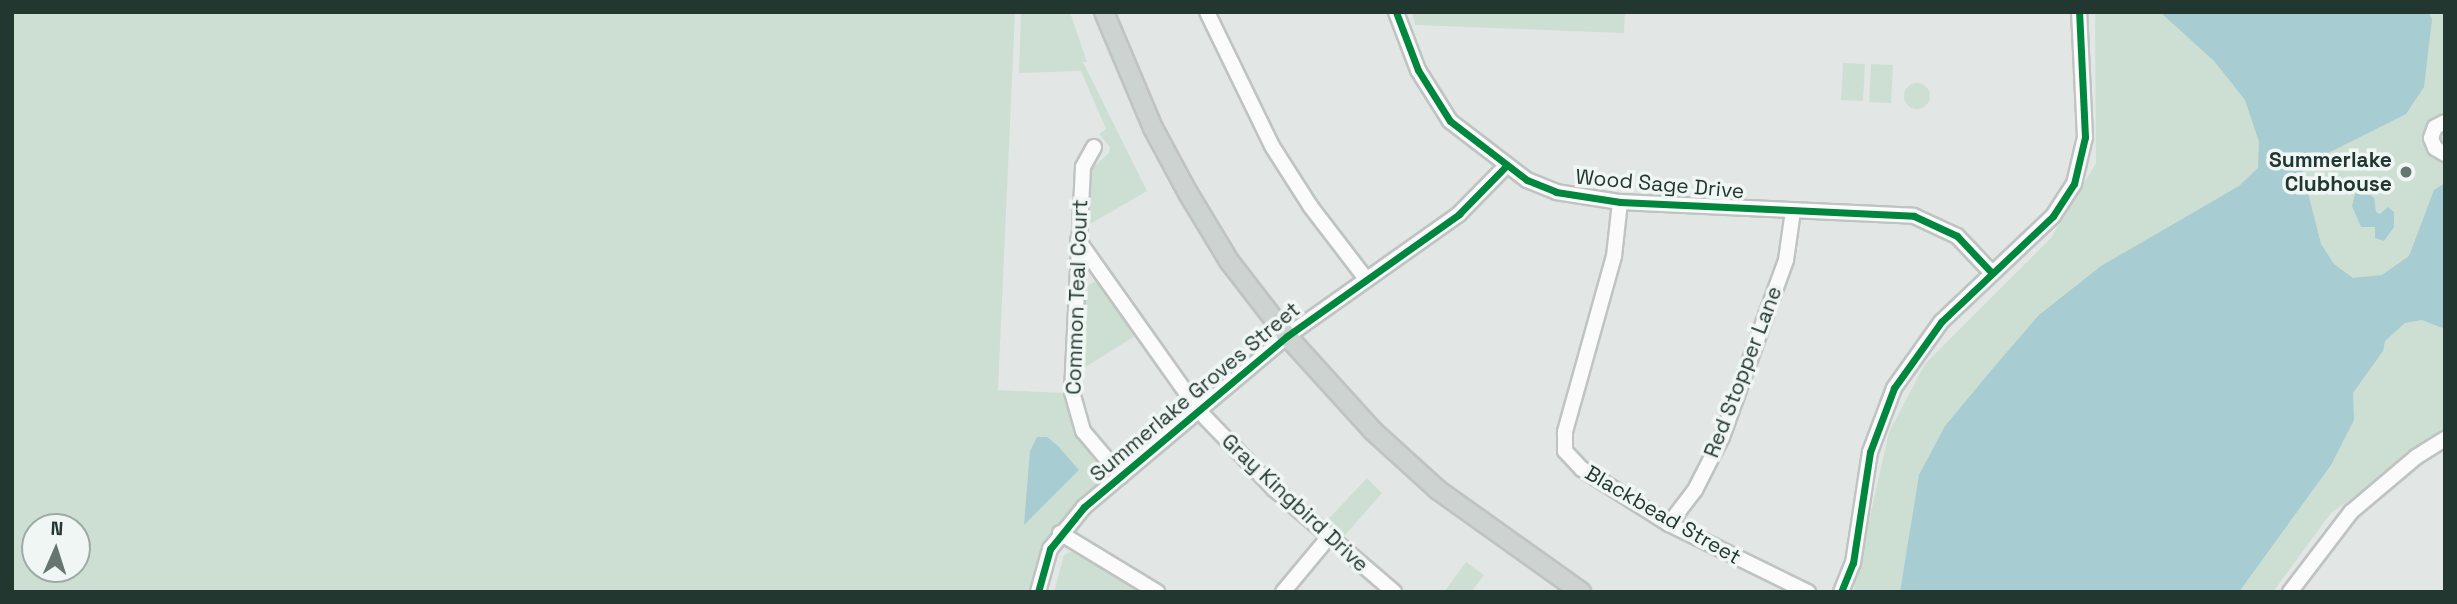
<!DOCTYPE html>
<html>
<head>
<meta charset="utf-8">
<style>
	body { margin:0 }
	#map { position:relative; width:2457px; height:604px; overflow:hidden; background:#e2e7e5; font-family:"Space Grotesk",sans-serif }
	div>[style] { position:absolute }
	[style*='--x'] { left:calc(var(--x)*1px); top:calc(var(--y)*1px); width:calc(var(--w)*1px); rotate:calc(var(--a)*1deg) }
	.green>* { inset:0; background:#cddfd2 }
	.round { border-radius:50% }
	.water>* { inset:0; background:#a7ccd1 }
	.roads { filter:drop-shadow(2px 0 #bfc4c2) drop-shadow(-2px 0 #bfc4c2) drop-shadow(0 2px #bfc4c2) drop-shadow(0 -2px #bfc4c2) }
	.minor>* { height:14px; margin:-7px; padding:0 7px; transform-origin:7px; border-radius:7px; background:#fbfbfb }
	.major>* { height:18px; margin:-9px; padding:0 9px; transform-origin:9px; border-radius:9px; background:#cdd3d1 }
	.cycleway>* { height:7px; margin:-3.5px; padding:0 3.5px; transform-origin:3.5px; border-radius:3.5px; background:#00873e }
	.dots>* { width:19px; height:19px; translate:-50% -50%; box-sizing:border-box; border:4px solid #f0f6f3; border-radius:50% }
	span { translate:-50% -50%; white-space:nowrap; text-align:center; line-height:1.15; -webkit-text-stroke:7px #f0f6f3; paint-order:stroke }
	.poi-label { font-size:21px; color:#233731; font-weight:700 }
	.right { translate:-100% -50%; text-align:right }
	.street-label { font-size:21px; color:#233731 }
	.frame { position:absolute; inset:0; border:14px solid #233731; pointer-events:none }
	.north { position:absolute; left:21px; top:513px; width:70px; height:70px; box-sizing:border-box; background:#f0f6f3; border:2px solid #9eaaa5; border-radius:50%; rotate:3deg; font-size:19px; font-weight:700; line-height:28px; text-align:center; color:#233731 }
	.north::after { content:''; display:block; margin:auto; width:24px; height:32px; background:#667570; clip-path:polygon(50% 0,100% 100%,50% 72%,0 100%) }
</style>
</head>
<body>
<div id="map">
	<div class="green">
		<i style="clip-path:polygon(evenodd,12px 12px,1015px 12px,998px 390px,1065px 393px,1072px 426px,1107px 469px,1106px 476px,1056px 528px,1040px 558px,1032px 592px,12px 592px,12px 12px,35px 527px,77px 527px,77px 569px,35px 569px,35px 527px)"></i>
		<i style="clip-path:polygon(1021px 12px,1070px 12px,1087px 62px,1083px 62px,1147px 191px,1085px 227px,1089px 171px,1109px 153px,1110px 147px,1099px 134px,1106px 129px,1081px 71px,1019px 73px)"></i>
		<i style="clip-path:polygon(1412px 12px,1625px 12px,1624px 33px,1415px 25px)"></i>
		<i style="clip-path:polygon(2095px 12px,2445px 12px,2445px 433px,2331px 513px,2273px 592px,1853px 592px,1889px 432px,1925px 364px,2051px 238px,2096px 163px)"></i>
		<i style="clip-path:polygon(1843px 63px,1865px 64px,1863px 101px,1841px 100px)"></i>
		<i style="clip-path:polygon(1871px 64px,1893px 65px,1891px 103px,1869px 102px)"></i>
		<i class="round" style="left:1904px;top:83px;width:26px;height:26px"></i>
		<i style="clip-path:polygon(1096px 281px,1135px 336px,1079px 371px,1082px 288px)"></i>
		<i style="clip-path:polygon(1367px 478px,1382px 493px,1340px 541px,1322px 526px)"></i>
		<i style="clip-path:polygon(1072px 551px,1139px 592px,1054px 592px,1064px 555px)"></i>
		<i style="clip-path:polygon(1466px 562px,1484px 575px,1471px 592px,1444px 592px)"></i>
	</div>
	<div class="water">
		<i style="clip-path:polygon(2160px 12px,2428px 12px,2432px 19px,2424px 87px,2406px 114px,2310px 162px,2298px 177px,2308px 193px,2321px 244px,2334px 264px,2353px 278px,2382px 275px,2409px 256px,2434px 190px,2445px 183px,2445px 329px,2422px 320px,2405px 323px,2385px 341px,2383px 351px,2353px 393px,2354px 420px,2331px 465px,2239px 592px,1900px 592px,1919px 475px,1945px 426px,1994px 367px,2039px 315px,2101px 266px,2239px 186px,2258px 168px,2259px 142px,2245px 100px,2214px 61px)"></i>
		<i style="clip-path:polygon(2366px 191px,2374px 198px,2376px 212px,2380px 214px,2388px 207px,2394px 212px,2394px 227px,2384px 241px,2375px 238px,2375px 227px,2361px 227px,2352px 206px,2355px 194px)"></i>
		<i style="clip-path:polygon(1037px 437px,1047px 437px,1058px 446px,1079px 470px,1024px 525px,1030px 451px)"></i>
	</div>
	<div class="roads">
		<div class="minor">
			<i style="--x:1207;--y:12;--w:149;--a:64.1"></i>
			<i style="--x:1272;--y:146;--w:72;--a:57.4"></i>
			<i style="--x:1311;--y:207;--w:91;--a:52.6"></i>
			<i style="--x:1396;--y:12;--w:62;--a:69.2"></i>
			<i style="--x:1418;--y:70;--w:60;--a:57.9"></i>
			<i style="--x:1450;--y:121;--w:97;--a:37.5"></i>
			<i style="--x:1527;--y:180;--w:31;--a:22"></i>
			<i style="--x:1556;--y:192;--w:65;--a:8.9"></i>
			<i style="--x:1620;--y:202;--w:294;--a:2.7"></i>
			<i style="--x:1914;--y:216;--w:47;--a:24.9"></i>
			<i style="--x:1957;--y:236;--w:51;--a:46.6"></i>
			<i style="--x:2445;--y:122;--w:11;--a:153"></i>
			<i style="--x:2435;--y:127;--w:12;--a:110"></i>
			<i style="--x:2431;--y:138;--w:11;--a:68"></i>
			<i style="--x:2435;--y:148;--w:12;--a:31"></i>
			<i style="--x:1094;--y:147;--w:23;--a:119"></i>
			<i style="--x:1083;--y:167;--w:225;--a:92.8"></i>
			<i style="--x:1072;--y:392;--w:41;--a:74.2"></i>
			<i style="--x:1083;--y:431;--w:59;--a:49.8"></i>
			<i style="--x:1620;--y:202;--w:54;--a:96.3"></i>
			<i style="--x:1614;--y:256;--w:183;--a:105.6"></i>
			<i style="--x:1565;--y:432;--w:19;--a:90"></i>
			<i style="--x:1565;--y:451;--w:25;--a:47"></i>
			<i style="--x:1582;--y:469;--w:103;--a:32.3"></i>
			<i style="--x:1669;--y:524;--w:155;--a:26.1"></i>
			<i style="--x:1078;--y:240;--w:209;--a:54.7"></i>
			<i style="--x:1199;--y:411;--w:108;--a:46.1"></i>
			<i style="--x:1274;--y:489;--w:158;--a:40.6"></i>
			<i style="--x:1669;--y:524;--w:43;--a:-52.6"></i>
			<i style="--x:1695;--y:490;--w:59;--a:-63"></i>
			<i style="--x:1722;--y:437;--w:188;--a:-70.1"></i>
			<i style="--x:1786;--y:260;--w:49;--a:-81.9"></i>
			<i style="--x:1060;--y:533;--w:114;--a:31.3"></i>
			<i style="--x:1038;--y:592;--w:45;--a:-74.4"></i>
			<i style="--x:1050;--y:549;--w:54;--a:-51"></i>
			<i style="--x:1084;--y:507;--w:265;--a:-40.1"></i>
			<i style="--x:1287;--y:336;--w:211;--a:-35.3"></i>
			<i style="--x:1459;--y:214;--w:66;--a:-45.6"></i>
			<i style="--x:1283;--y:592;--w:70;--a:-50.2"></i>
			<i style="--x:1841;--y:592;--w:31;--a:-68"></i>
			<i style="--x:1853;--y:563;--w:112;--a:-81.3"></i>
			<i style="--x:1870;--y:452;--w:68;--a:-69.4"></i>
			<i style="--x:1894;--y:388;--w:81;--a:-54.5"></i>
			<i style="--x:1941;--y:322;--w:154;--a:-43.4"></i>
			<i style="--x:2053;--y:216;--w:38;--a:-57"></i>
			<i style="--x:2074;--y:184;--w:48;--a:-76.8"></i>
			<i style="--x:2085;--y:137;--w:125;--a:-92.7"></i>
			<i style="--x:2290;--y:592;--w:101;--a:-52.7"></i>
			<i style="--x:2351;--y:512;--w:85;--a:-40.2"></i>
			<i style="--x:2416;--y:457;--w:34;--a:-32"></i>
		</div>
		<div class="major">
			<i style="--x:1104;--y:12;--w:126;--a:67.1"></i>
			<i style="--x:1153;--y:128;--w:74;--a:61.7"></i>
			<i style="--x:1188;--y:193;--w:79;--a:58.9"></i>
			<i style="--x:1229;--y:261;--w:95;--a:52.3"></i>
			<i style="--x:1287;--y:336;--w:128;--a:47.8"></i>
			<i style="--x:1373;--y:431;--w:88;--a:42.2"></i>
			<i style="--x:1438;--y:490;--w:176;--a:35.5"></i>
		</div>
	</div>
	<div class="cycleway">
		<i style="--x:1396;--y:12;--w:62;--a:69.2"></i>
		<i style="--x:1418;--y:70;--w:60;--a:57.9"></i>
		<i style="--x:1450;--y:121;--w:97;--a:37.5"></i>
		<i style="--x:1527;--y:180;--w:31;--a:22"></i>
		<i style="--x:1556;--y:192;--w:65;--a:8.9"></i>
		<i style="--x:1620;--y:202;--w:294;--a:2.7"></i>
		<i style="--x:1914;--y:216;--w:47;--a:24.9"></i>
		<i style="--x:1957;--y:236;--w:51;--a:46.6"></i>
		<i style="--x:1038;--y:592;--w:45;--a:-74.4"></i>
		<i style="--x:1050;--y:549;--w:54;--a:-51"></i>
		<i style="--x:1084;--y:507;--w:265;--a:-40.1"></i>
		<i style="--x:1287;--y:336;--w:211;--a:-35.3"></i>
		<i style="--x:1459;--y:214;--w:66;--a:-45.6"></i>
		<i style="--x:1841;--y:592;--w:31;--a:-68"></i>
		<i style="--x:1853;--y:563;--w:112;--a:-81.3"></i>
		<i style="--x:1870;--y:452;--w:68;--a:-69.4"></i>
		<i style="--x:1894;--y:388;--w:81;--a:-54.5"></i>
		<i style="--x:1941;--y:322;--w:154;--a:-43.4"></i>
		<i style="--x:2053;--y:216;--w:38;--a:-57"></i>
		<i style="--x:2074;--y:184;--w:48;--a:-76.8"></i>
		<i style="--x:2085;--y:137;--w:125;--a:-92.7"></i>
	</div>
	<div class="dots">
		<i style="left:2406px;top:172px;background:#667570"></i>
	</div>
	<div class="poi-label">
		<span class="right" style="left:2392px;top:172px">Summerlake<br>Clubhouse</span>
	</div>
	<div class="street-label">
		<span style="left:1660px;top:184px;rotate:5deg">Wood Sage Drive</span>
		<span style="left:1077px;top:297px;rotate:-88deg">Common Teal Court</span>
		<span style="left:1743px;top:372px;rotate:-69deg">Red Stopper Lane</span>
		<span style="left:1195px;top:392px;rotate:-40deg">Summerlake Groves Street</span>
		<span style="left:1295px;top:503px;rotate:43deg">Gray Kingbird Drive</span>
		<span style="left:1663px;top:515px;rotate:30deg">Blackbead Street</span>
	</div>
	<div class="frame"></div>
	<div class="north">N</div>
</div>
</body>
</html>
